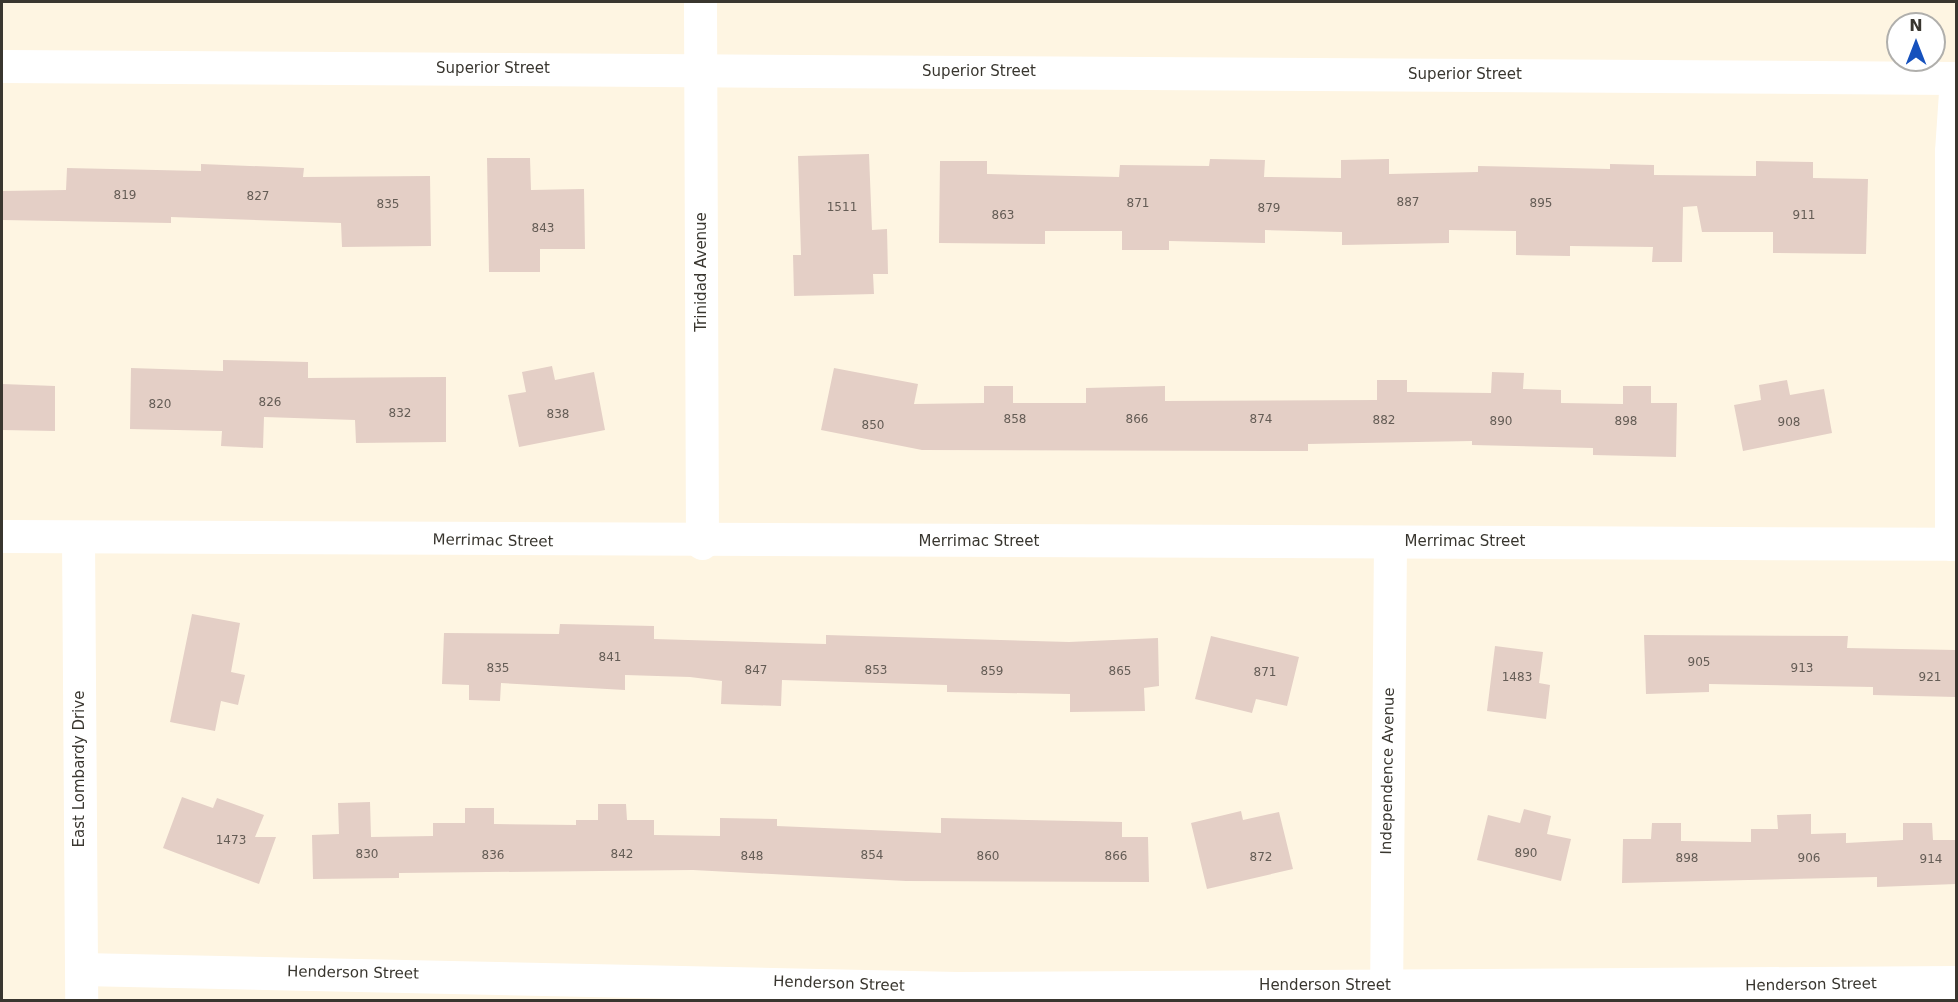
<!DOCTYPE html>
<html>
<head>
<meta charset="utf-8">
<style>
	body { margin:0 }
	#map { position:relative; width:1958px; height:1002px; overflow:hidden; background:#fef5e2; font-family:"DejaVu Sans",sans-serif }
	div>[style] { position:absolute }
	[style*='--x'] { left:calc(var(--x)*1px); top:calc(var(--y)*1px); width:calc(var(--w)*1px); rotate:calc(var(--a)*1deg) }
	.building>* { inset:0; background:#e4cfc6 }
	.minor>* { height:33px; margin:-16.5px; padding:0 16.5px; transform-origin:16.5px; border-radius:16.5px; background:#fff }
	span { translate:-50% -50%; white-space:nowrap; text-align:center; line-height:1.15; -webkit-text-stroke:4.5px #fff; paint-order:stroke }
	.number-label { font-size:12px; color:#645c55 }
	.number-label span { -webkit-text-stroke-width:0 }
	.street-label { font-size:15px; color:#39362f }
	.frame { position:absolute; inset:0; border:3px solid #39362f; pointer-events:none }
	.north { position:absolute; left:1886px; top:12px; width:60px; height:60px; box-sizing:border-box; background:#fff; border:2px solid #b0afac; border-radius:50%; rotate:0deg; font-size:16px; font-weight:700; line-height:24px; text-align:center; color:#39362f }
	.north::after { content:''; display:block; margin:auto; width:21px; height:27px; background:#1651bd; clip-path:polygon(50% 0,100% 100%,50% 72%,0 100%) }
</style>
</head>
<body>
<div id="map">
	<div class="building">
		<i style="clip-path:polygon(869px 154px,872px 230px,887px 229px,888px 274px,873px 274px,874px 294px,794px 296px,793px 255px,801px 255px,798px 156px)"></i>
		<i style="clip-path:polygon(487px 158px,530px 158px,531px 190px,584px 189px,585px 249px,540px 249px,540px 272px,489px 272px)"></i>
		<i style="clip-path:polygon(1210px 159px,1265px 160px,1264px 177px,1341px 178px,1341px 160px,1389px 159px,1389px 174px,1478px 172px,1478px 166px,1610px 169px,1610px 164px,1654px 165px,1654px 175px,1756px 176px,1756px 161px,1813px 162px,1813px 178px,1868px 179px,1866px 254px,1773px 253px,1773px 232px,1702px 232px,1697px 206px,1683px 207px,1682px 262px,1652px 262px,1653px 247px,1570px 246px,1570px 256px,1516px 255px,1516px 231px,1449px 230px,1449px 243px,1342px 245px,1342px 232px,1265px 230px,1265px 243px,1169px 241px,1169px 250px,1122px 250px,1122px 231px,1045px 231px,1045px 244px,939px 243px,940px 161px,987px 161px,987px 174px,1119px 177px,1120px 165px,1209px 166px)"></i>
		<i style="clip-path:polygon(201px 164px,304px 168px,303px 177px,430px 176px,431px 246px,342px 247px,341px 223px,171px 217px,171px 223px,2px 220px,2px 191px,66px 190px,67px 168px,201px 171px)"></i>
		<i style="clip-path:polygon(223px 360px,308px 362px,308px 378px,446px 377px,446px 442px,356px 443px,355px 420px,264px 417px,263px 448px,221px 446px,222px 431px,130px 429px,131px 368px,223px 371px)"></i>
		<i style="clip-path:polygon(552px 366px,555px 380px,594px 372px,605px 430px,519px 447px,508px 395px,526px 392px,522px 372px)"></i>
		<i style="clip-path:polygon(834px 368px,918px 384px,914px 404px,984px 403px,984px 386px,1013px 386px,1013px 403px,1086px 403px,1086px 388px,1165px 386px,1165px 401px,1377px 400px,1377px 380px,1407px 380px,1407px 392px,1491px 393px,1492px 372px,1524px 373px,1523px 389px,1561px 390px,1561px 403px,1623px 404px,1623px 386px,1651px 386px,1651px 403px,1677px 403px,1676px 457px,1593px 455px,1593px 448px,1472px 445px,1472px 441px,1308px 444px,1308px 451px,922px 450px,821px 430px)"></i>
		<i style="clip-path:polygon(1787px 380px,1790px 395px,1824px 389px,1832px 433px,1743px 451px,1734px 405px,1761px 400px,1759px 385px)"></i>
		<i style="clip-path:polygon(2px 384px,55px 386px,55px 431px,2px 430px)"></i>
		<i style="clip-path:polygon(192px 614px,240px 623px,231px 672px,245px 675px,238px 705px,221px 701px,215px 731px,170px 722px)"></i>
		<i style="clip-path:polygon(560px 624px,654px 626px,654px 639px,826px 644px,826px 635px,1069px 642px,1158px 638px,1159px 686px,1144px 688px,1145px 711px,1070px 712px,1070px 694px,947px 692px,947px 685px,782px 680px,781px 706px,721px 704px,722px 681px,690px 677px,625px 675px,625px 690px,501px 683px,500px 701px,469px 700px,469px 685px,442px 684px,444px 633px,559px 634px)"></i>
		<i style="clip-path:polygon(1644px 635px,1848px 636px,1847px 648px,1956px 650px,1956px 697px,1873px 695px,1873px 687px,1709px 684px,1709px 692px,1646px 694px)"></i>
		<i style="clip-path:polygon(1211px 636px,1299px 657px,1287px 706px,1256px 699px,1252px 713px,1195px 699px)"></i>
		<i style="clip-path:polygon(1495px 646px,1543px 652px,1539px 683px,1550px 685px,1546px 719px,1487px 711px)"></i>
		<i style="clip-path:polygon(182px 797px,213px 808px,217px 798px,264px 815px,255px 837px,276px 837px,259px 884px,163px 848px)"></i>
		<i style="clip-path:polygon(370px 802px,371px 837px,433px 836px,433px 823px,465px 823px,465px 808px,494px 808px,494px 824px,576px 825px,576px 820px,598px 820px,598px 804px,626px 804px,627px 820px,654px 820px,654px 835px,720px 836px,720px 818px,777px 819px,777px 826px,941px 833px,941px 818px,1122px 822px,1122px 837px,1148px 837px,1149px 882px,906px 881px,693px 870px,399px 873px,399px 878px,313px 879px,312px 835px,339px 834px,338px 803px)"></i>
		<i style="clip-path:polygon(1524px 809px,1551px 816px,1547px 834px,1571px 839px,1561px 881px,1477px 860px,1488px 815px,1520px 823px)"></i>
		<i style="clip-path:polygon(1241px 811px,1243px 820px,1279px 812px,1293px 869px,1207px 889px,1191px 823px)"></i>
		<i style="clip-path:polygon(1811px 814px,1811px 834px,1846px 833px,1846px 843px,1903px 840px,1903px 823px,1932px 823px,1933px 840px,1956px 840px,1956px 884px,1877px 887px,1877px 877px,1622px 883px,1623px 839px,1651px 839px,1652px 823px,1681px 823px,1681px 841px,1751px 842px,1751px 829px,1778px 829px,1777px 815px)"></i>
	</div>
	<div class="minor">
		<i style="--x:700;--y:2;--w:541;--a:89.79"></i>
		<i style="--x:2;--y:66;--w:1954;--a:0.35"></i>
		<i style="--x:2;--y:536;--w:1954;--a:0.23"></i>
		<i style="--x:78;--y:537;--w:463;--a:89.6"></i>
		<i style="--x:1951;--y:544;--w:393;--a:-90"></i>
		<i style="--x:1951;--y:151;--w:73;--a:-86.1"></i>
		<i style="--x:81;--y:969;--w:876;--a:1.24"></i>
		<i style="--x:957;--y:988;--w:999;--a:-0.34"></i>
		<i style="--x:1386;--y:1000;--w:458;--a:-89.5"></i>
	</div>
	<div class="number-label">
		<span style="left:125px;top:196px">819</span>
		<span style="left:258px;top:197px">827</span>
		<span style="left:1408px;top:203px">887</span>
		<span style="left:1138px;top:204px">871</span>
		<span style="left:1541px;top:204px">895</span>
		<span style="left:388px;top:205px">835</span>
		<span style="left:842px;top:208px">1511</span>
		<span style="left:1269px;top:209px">879</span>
		<span style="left:1003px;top:216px">863</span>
		<span style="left:1804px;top:216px">911</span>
		<span style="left:543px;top:229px">843</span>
		<span style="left:270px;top:403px">826</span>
		<span style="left:160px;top:405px">820</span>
		<span style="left:400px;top:414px">832</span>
		<span style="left:558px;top:415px">838</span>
		<span style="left:1015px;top:420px">858</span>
		<span style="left:1137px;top:420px">866</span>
		<span style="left:1261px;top:420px">874</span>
		<span style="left:1384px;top:421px">882</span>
		<span style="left:1501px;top:422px">890</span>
		<span style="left:1626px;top:422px">898</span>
		<span style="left:1789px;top:423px">908</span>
		<span style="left:873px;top:426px">850</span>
		<span style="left:610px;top:658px">841</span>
		<span style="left:1699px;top:663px">905</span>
		<span style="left:498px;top:669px">835</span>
		<span style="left:1802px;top:669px">913</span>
		<span style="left:756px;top:671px">847</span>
		<span style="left:876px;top:671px">853</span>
		<span style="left:992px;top:672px">859</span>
		<span style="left:1120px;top:672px">865</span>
		<span style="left:1265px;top:673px">871</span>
		<span style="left:1517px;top:678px">1483</span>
		<span style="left:1930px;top:678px">921</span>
		<span style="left:231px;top:841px">1473</span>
		<span style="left:1526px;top:854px">890</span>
		<span style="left:367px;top:855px">830</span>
		<span style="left:622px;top:855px">842</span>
		<span style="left:493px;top:856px">836</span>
		<span style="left:872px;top:856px">854</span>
		<span style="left:752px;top:857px">848</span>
		<span style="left:988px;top:857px">860</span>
		<span style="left:1116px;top:857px">866</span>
		<span style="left:1261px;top:858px">872</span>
		<span style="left:1687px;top:859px">898</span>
		<span style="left:1809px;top:859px">906</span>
		<span style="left:1931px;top:860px">914</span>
	</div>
	<div class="street-label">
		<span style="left:493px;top:69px">Superior Street</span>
		<span style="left:979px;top:72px">Superior Street</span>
		<span style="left:1465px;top:75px">Superior Street</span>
		<span style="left:702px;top:272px;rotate:-90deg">Trinidad Avenue</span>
		<span style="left:493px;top:541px;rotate:1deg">Merrimac Street</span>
		<span style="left:979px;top:542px">Merrimac Street</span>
		<span style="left:1465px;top:542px">Merrimac Street</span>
		<span style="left:80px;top:769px;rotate:-90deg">East Lombardy Drive</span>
		<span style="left:1388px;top:771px;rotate:-89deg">Independence Avenue</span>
		<span style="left:353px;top:973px;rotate:1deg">Henderson Street</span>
		<span style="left:839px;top:984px;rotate:2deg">Henderson Street</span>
		<span style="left:1811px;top:985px;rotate:-1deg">Henderson Street</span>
		<span style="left:1325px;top:986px">Henderson Street</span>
	</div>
	<div class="frame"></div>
	<div class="north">N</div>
</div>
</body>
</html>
